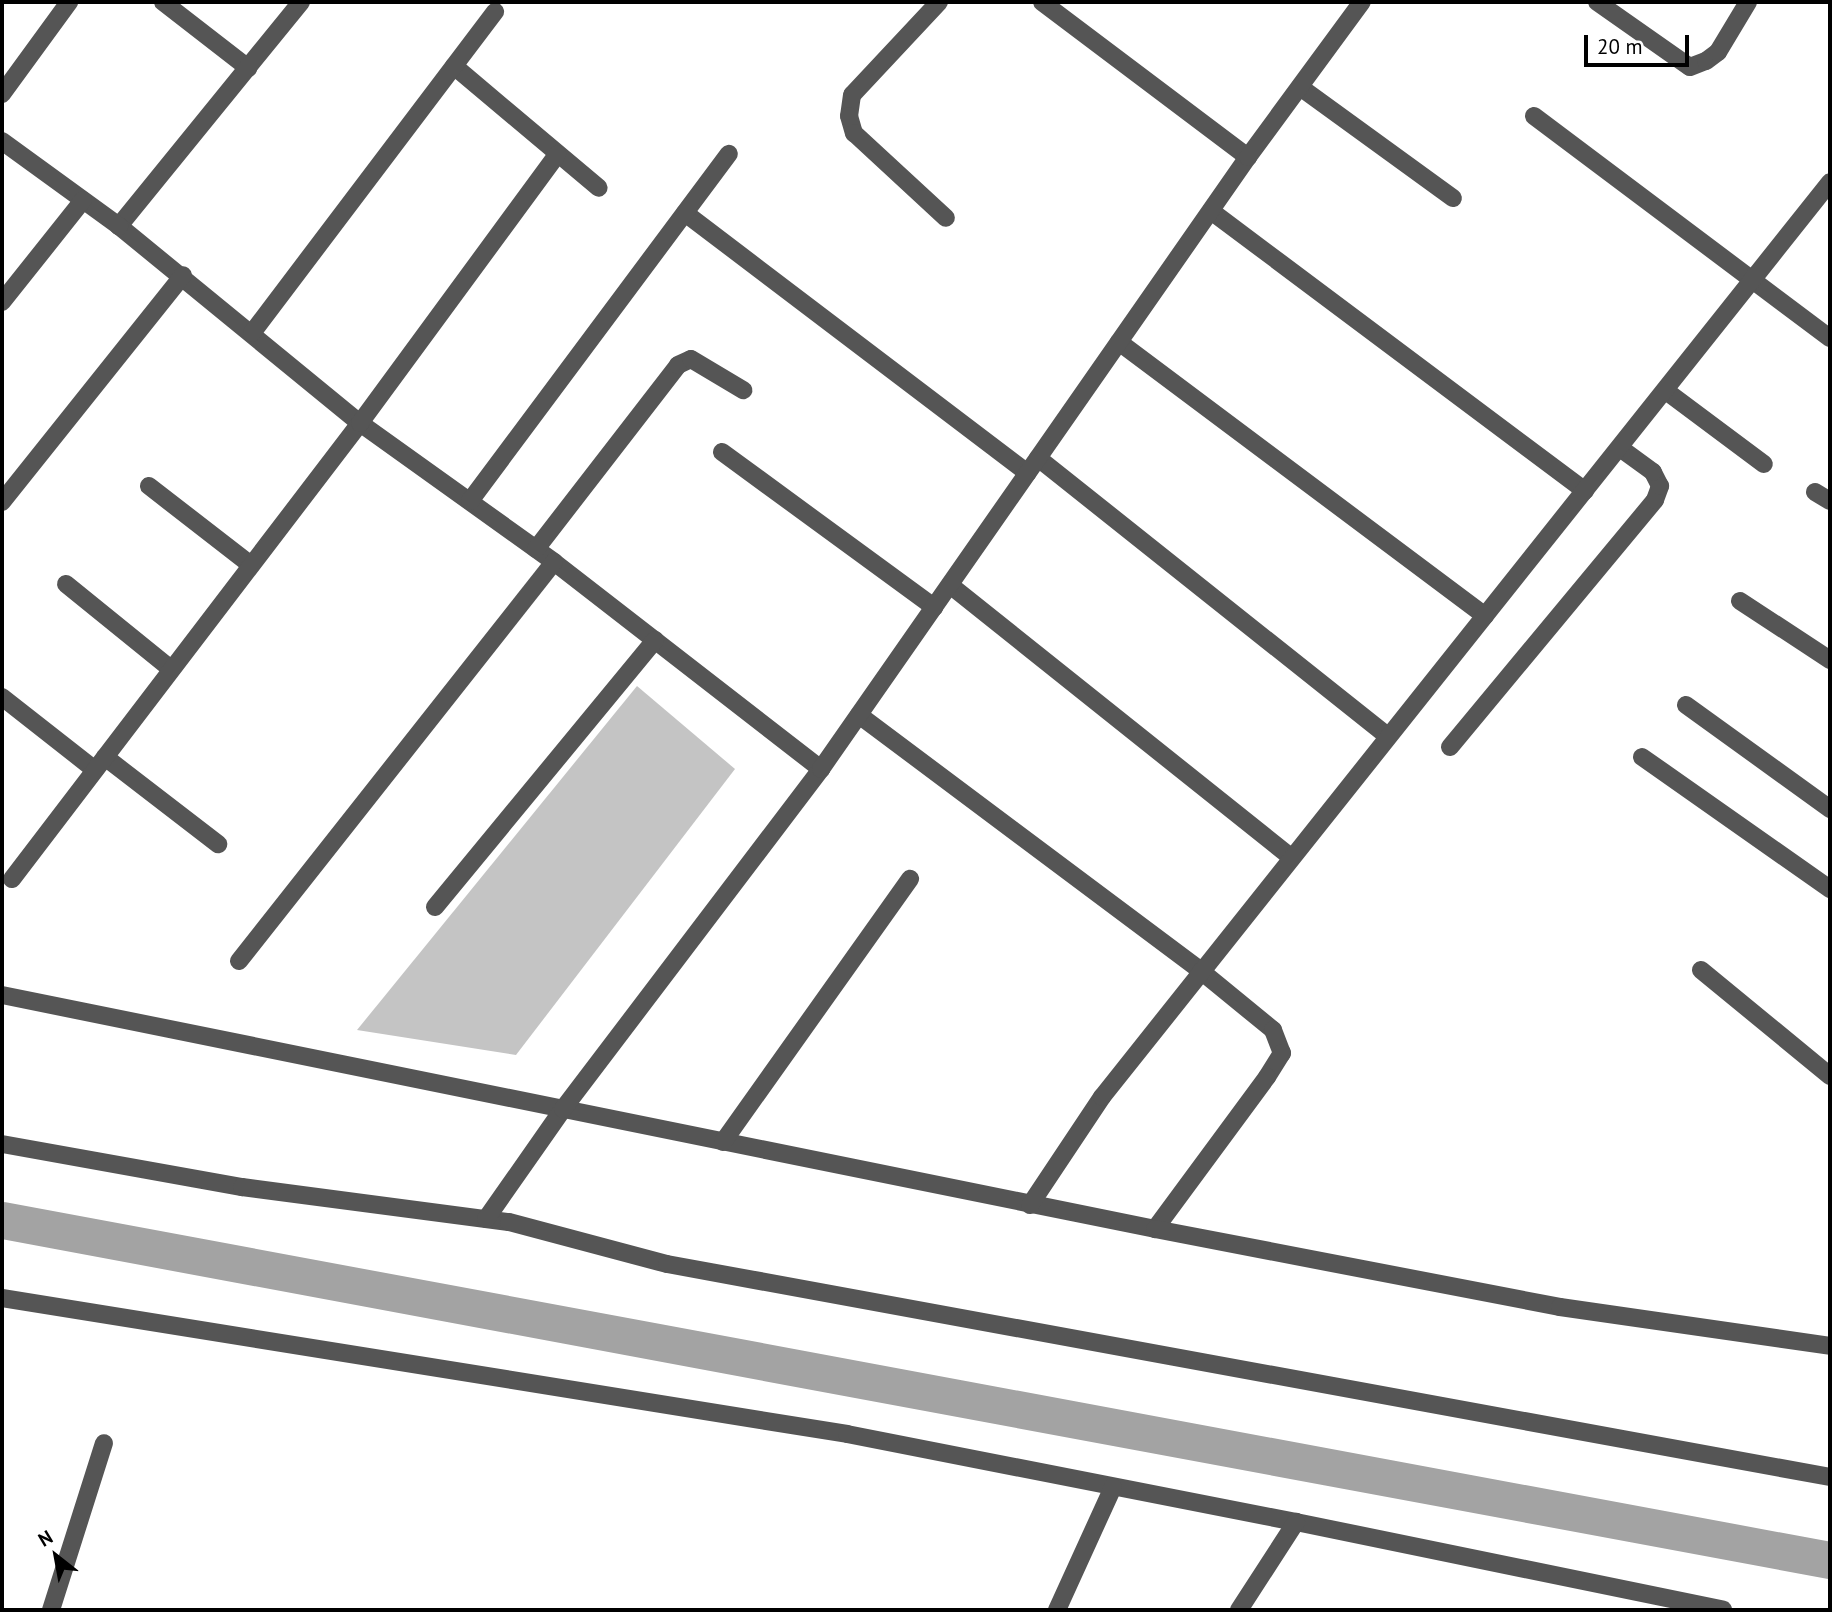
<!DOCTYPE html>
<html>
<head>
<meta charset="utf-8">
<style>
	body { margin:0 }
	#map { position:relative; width:1832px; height:1612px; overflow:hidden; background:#fff; font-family:"PT Sans",sans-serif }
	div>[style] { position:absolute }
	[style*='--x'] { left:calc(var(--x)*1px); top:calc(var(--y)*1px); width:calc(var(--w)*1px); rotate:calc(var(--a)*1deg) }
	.canal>* { height:37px; margin:-18.5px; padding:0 18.5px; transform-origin:18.5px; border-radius:18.5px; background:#a3a3a3 }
	.building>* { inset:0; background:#c4c4c4 }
	.minor>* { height:18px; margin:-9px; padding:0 9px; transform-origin:9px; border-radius:9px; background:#555 }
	span { translate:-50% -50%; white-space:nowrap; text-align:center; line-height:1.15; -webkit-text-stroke:5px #fff; paint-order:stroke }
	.frame { position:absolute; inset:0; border:4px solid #000; pointer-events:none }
	.north { position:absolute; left:21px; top:1521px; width:70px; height:70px; -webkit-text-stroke:5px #fff; paint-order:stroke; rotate:329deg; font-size:19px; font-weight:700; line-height:28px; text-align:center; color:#000 }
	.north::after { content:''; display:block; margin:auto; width:24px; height:32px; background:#000; clip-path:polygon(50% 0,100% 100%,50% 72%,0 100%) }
	.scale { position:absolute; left:1584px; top:35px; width:105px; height:32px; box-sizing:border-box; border:4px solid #000; border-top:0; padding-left:9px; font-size:21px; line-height:24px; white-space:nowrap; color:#000; -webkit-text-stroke:5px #fff; paint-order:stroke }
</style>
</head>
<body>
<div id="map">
	<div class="canal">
		<i style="--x:2;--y:1220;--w:1859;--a:10.54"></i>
	</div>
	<div class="building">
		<i style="clip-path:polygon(637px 686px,735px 769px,516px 1055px,357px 1030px)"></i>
	</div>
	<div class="minor">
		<i style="--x:163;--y:2;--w:108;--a:37.8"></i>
		<i style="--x:301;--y:2;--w:289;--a:129.1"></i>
		<i style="--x:119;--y:226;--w:311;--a:39.3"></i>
		<i style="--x:360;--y:423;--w:239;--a:35.6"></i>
		<i style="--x:554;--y:562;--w:338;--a:37.8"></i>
		<i style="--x:939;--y:2;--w:127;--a:133.1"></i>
		<i style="--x:852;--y:95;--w:21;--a:98"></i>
		<i style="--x:849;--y:116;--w:18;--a:74"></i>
		<i style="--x:854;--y:133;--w:125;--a:42.7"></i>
		<i style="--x:1042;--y:2;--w:258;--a:37"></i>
		<i style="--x:1597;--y:2;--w:113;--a:35"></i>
		<i style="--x:1690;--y:67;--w:17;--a:-21"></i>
		<i style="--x:1706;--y:61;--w:15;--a:-37"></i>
		<i style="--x:1718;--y:52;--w:58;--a:-59"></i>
		<i style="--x:454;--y:66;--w:189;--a:40.1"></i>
		<i style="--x:1300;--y:87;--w:189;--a:36"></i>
		<i style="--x:2;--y:94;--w:114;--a:-53.9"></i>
		<i style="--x:1534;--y:116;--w:370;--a:36.9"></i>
		<i style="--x:2;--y:141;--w:145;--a:36"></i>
		<i style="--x:1211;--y:211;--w:467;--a:36.8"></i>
		<i style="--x:685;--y:213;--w:430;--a:37.2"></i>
		<i style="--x:2;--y:302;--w:130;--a:-51.5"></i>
		<i style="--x:252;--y:333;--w:403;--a:-52.9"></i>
		<i style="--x:1119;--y:342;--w:457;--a:36.8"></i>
		<i style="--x:1666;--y:391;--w:122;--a:36.7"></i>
		<i style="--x:722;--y:452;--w:263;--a:36.2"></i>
		<i style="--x:1038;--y:458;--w:446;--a:38.5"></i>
		<i style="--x:149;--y:486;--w:129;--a:37.8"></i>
		<i style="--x:1815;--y:492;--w:17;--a:31"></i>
		<i style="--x:470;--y:501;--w:433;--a:-53.3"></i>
		<i style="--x:2;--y:502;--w:290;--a:-51.4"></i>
		<i style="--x:536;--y:549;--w:232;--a:-52.3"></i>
		<i style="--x:678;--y:365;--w:14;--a:-25"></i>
		<i style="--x:691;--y:359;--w:61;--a:30.8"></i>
		<i style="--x:66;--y:584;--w:135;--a:39"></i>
		<i style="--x:950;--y:585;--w:436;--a:38.6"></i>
		<i style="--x:1740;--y:601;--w:108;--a:33.2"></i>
		<i style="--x:2;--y:697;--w:118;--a:38.1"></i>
		<i style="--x:1686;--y:705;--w:178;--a:35.8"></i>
		<i style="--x:859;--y:715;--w:427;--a:36.8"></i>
		<i style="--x:1201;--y:971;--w:93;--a:39.3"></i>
		<i style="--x:1273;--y:1030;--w:25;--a:69"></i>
		<i style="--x:1282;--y:1053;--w:28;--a:122"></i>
		<i style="--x:1267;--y:1077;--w:189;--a:126.4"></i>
		<i style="--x:1450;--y:747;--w:321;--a:-50.3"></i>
		<i style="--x:1655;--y:500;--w:15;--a:-70"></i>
		<i style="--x:1660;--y:486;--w:16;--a:-117"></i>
		<i style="--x:1653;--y:472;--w:41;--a:-144"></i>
		<i style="--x:105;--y:757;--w:143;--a:37.6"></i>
		<i style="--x:1642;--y:757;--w:230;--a:35.1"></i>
		<i style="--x:12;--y:879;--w:574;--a:-52.65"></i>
		<i style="--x:360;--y:423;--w:333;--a:-53.7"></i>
		<i style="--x:435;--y:907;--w:346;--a:-50.5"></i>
		<i style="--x:239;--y:961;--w:508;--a:-51.71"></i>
		<i style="--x:1701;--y:970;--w:167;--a:39.4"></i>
		<i style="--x:2;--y:995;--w:1177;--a:11.47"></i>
		<i style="--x:1155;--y:1229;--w:412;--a:10.9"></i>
		<i style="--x:1560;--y:1307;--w:273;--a:8.2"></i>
		<i style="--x:723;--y:1142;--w:323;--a:-54.6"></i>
		<i style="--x:2;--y:1144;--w:244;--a:10.2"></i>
		<i style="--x:242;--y:1187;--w:269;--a:7.5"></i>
		<i style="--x:509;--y:1222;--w:163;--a:14.9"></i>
		<i style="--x:667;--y:1264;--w:1182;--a:10.38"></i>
		<i style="--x:1030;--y:1205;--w:130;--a:-56.3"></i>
		<i style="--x:1102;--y:1097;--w:1169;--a:-51.49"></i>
		<i style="--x:486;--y:1219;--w:134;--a:-55"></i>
		<i style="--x:563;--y:1109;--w:427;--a:-52.8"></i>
		<i style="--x:821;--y:769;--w:746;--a:-55.1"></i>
		<i style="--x:1248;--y:157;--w:192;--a:-53.7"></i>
		<i style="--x:2;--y:1298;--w:856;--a:9.14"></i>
		<i style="--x:847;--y:1434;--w:458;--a:11.1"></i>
		<i style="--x:1296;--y:1522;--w:436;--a:11.6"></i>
		<i style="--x:51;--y:1610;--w:175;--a:-72.4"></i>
		<i style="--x:1057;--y:1610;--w:135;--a:-65.5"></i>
		<i style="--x:1239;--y:1610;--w:105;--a:-57.1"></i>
	</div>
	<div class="frame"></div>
	<div class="north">N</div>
	<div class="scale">20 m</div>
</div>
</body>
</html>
